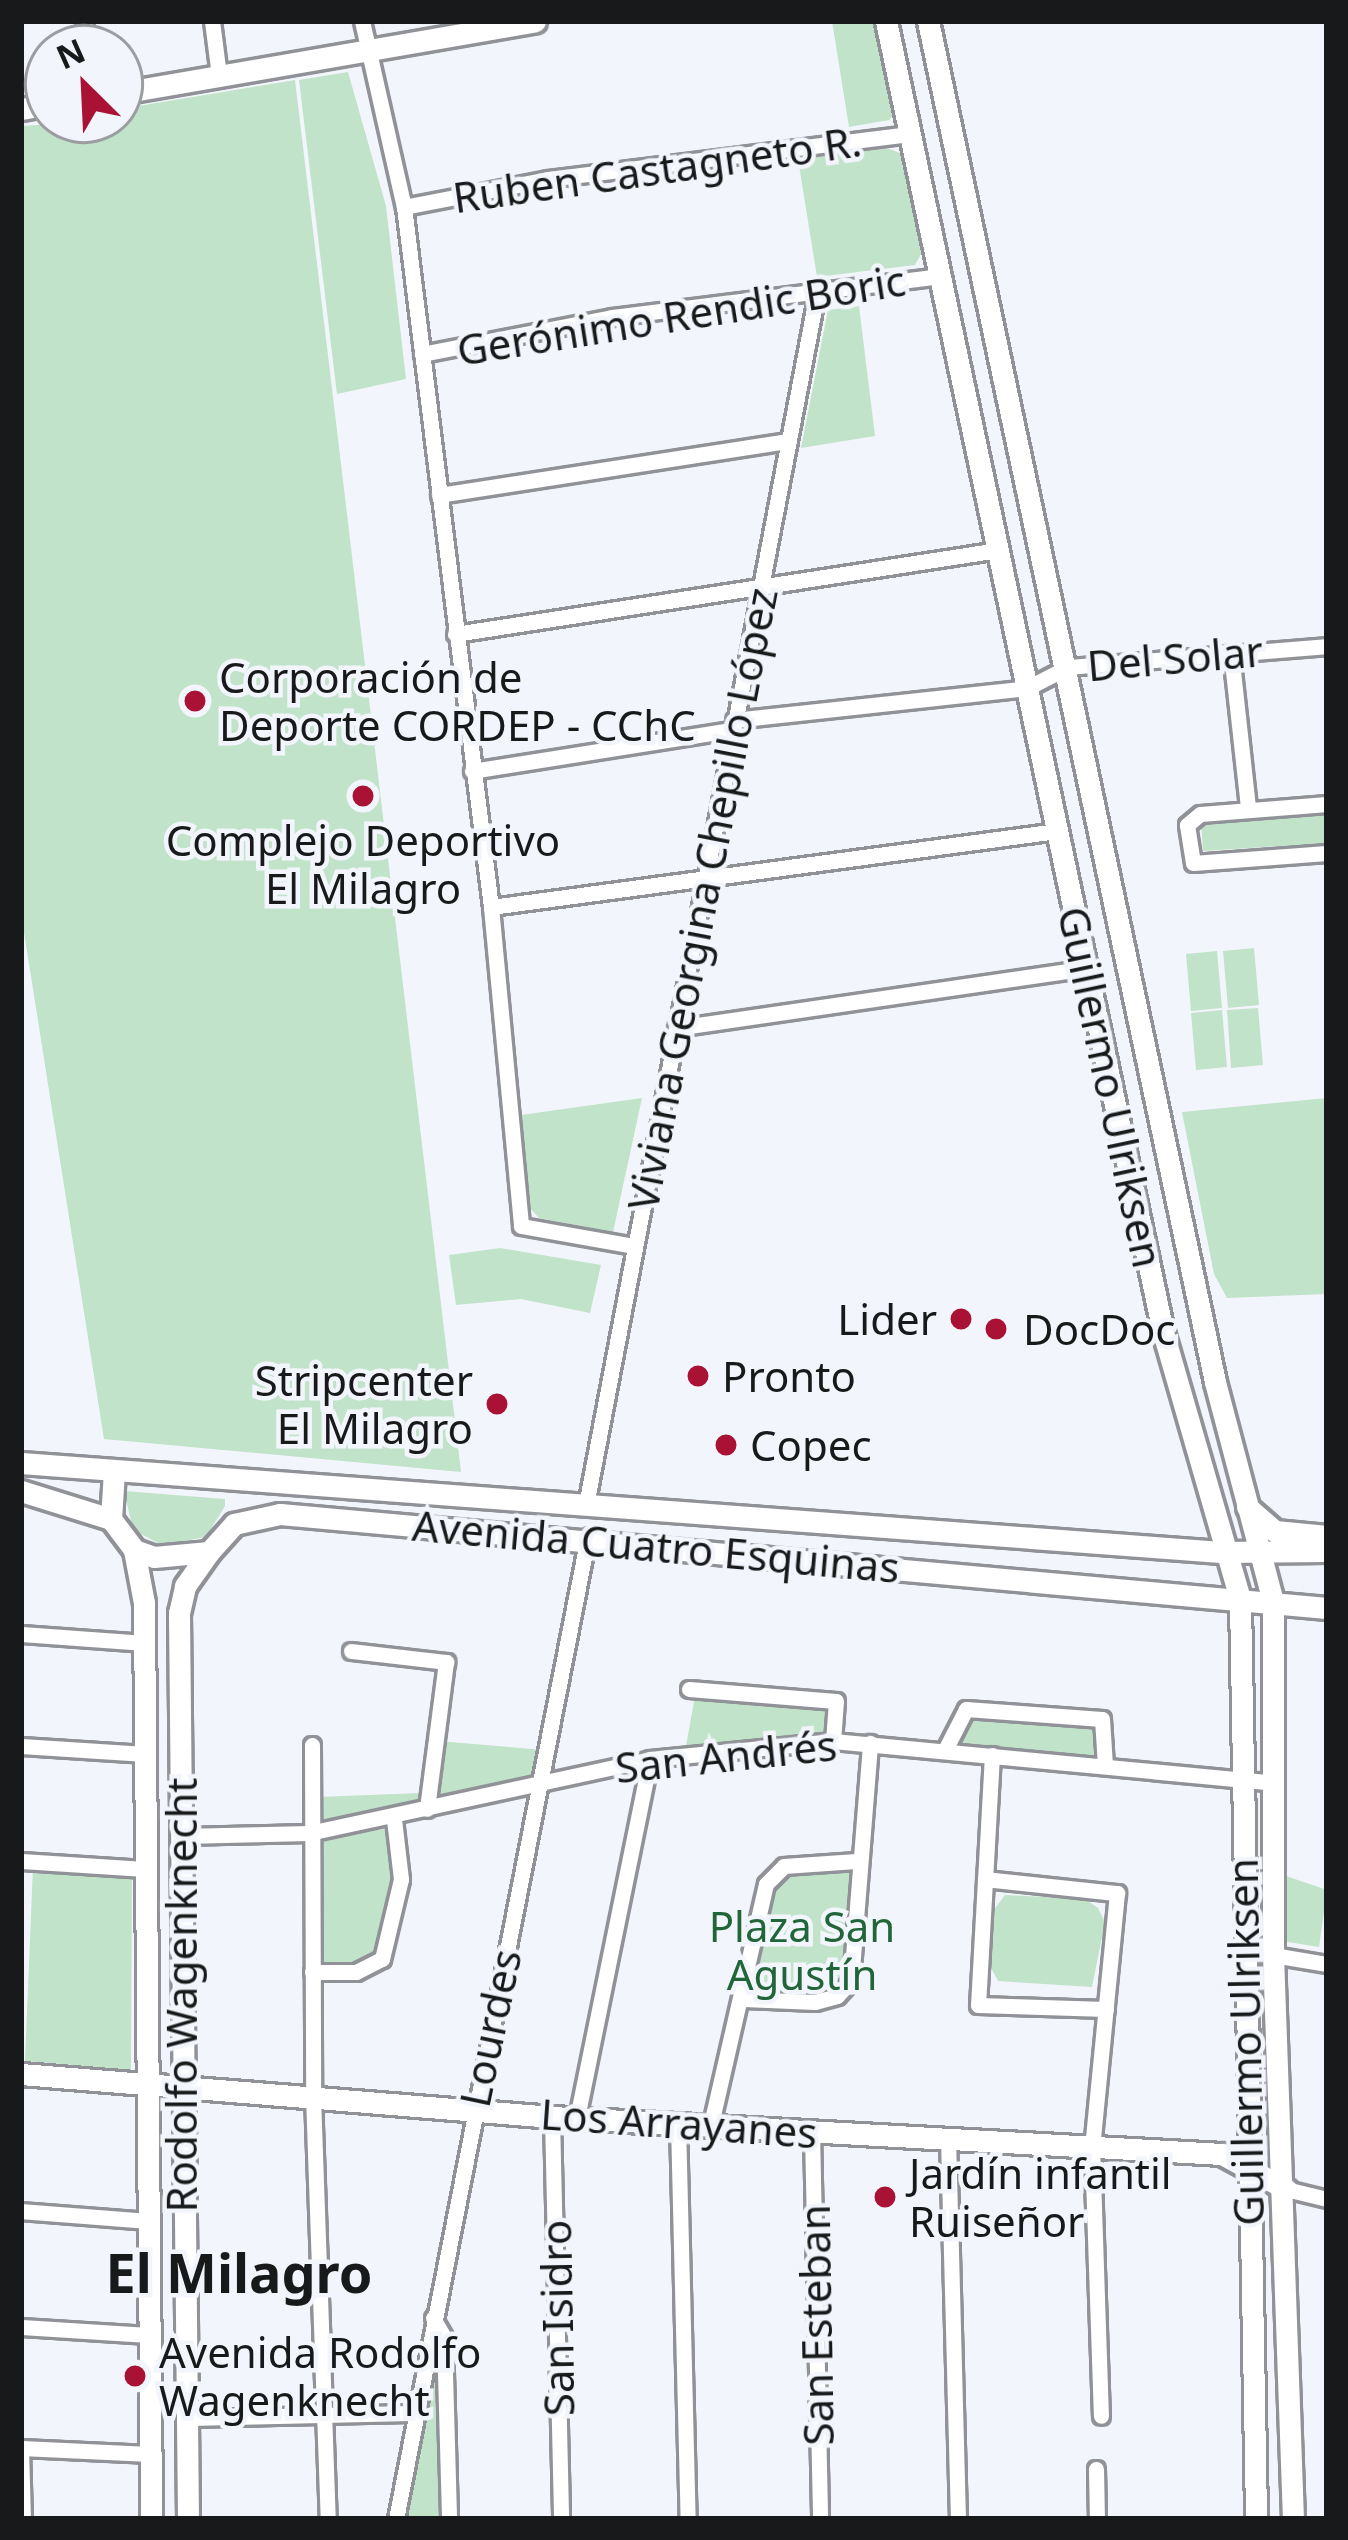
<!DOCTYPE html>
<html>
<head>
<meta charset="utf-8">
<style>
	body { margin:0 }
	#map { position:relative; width:1348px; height:2540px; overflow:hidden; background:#f2f5fb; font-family:"Noto Sans",sans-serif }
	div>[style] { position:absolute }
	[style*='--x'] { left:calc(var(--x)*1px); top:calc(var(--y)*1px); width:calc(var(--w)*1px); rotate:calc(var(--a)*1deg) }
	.green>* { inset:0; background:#c1e3c9 }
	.roads { filter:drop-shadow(3px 0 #909298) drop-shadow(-3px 0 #909298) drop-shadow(0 3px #909298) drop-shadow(0 -3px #909298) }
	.street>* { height:15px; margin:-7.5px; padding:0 7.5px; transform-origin:7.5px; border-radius:7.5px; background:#fff }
	.secondary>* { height:21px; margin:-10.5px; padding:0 10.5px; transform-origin:10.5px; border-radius:10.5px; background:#fff }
	.dots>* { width:33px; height:33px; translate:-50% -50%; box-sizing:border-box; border:6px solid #f2f5fb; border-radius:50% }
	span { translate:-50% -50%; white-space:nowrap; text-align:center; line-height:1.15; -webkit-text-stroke:9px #f2f5fb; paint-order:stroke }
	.street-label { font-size:42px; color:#18191b }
	.poi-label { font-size:42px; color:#18191b }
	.left { translate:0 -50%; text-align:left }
	.right { translate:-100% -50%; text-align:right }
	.park-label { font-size:42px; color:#206639 }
	.district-label { font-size:54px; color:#18191b; font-weight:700 }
	.frame { position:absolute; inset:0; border:24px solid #18191b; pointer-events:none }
	.north { position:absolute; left:24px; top:24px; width:120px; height:120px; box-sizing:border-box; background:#f2f5fb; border:3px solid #9b9da1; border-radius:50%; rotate:336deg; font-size:33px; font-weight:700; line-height:48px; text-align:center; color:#18191b }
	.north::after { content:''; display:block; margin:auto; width:42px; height:54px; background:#a91235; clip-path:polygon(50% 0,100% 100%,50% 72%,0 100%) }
</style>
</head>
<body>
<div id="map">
	<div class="green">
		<i style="clip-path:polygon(832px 21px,877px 21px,895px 113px,889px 120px,849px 127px)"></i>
		<i style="clip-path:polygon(348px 72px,386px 206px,406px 379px,337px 394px,299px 80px)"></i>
		<i style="clip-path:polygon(295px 80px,344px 489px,461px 1472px,104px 1439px,21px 913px,21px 126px,120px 120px,120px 109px)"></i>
		<i style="clip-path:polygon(887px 148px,902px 154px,922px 252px,915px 265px,817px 277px,798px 159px)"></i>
		<i style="clip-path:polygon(859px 306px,875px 436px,801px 448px,828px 310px)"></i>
		<i style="clip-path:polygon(1327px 815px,1327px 843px,1203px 851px,1201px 823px)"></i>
		<i style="clip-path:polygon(1254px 948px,1259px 1005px,1228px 1008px,1223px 951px)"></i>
		<i style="clip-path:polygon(1217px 951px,1222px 1008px,1191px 1011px,1186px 954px)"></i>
		<i style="clip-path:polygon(1258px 1008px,1263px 1065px,1231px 1068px,1227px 1010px)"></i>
		<i style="clip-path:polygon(1222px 1010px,1227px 1067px,1196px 1070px,1191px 1013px)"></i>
		<i style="clip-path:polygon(642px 1098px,613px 1232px,539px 1218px,529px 1207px,514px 1116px)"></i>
		<i style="clip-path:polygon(1327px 1098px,1327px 1294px,1227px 1298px,1214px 1274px,1182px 1112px)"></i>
		<i style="clip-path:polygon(500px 1248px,601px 1265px,590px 1313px,521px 1299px,456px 1305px,449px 1255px)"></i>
		<i style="clip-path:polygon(124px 1491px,225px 1499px,225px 1506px,206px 1537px,162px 1545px,133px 1530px)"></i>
		<i style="clip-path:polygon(695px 1696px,829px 1708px,826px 1734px,686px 1746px)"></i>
		<i style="clip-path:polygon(969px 1714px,1098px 1723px,1101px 1758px,952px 1746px)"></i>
		<i style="clip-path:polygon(438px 1741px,544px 1750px,540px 1777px,433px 1803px)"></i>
		<i style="clip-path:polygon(421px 1793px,420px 1804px,316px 1824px,317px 1797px)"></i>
		<i style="clip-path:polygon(391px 1828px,394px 1879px,377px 1954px,355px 1965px,319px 1965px,316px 1839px)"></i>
		<i style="clip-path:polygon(33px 1867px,132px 1874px,131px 2070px,25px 2061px)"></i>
		<i style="clip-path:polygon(850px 1867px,845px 1979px,815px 1996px,750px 1994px,771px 1886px,786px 1872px)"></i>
		<i style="clip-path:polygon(1286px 1876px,1327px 1890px,1319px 1947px,1282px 1941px)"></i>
		<i style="clip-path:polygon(1005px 1895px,1085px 1899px,1098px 1908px,1105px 1922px,1092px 1987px,998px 1981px,989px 1964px,993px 1911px)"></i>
		<i style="clip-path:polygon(436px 2345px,445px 2519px,407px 2519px,424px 2421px)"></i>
	</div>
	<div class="roads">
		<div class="street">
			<i style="--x:84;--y:21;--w:27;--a:82"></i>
			<i style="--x:212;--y:21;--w:55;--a:82.7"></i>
			<i style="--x:362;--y:21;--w:191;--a:77.3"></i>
			<i style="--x:404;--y:207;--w:705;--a:82.92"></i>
			<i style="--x:491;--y:907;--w:320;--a:84.6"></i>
			<i style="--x:521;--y:1226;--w:115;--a:10"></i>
			<i style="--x:404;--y:207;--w:147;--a:-11"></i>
			<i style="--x:548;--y:179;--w:365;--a:-7.1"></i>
			<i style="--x:422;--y:354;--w:194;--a:-11"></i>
			<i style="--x:612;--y:317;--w:330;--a:-7.1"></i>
			<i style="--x:439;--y:495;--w:354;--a:-8.8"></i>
			<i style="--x:455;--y:634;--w:549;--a:-8.79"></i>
			<i style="--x:1231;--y:653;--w:156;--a:83.7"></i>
			<i style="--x:734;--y:720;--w:295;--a:-6.2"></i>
			<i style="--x:1027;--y:688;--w:46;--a:-27.1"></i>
			<i style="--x:1068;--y:667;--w:260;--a:-4.6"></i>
			<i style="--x:472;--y:771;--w:263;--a:-9"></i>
			<i style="--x:1327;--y:804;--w:127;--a:175.5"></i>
			<i style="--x:1200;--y:814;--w:17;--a:140"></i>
			<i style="--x:1187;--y:825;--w:38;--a:81"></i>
			<i style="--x:1193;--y:863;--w:134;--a:-4.3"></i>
			<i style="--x:491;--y:907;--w:571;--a:-7.65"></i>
			<i style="--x:676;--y:1028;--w:413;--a:-8.3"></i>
			<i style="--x:586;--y:1505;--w:1234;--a:-79.21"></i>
			<i style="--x:22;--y:1634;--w:123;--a:4.2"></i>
			<i style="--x:351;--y:1651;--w:96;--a:6.6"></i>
			<i style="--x:446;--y:1662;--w:148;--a:97.4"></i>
			<i style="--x:689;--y:1689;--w:147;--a:4.7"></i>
			<i style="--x:836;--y:1701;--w:40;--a:94.3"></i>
			<i style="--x:312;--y:1745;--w:351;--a:89.8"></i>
			<i style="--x:313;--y:2096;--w:423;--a:88"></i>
			<i style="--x:21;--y:1746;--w:125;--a:3.7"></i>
			<i style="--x:945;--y:1750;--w:46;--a:-62.9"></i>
			<i style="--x:966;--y:1709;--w:136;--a:4.2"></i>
			<i style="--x:1102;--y:1719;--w:47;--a:86.3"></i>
			<i style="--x:992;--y:1755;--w:250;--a:93.2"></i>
			<i style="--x:978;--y:2005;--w:128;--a:1.8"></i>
			<i style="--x:182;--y:1836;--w:127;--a:-1.4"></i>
			<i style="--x:309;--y:1833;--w:349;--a:-12.2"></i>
			<i style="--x:650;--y:1759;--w:184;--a:-5.6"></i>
			<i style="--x:833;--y:1741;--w:443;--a:5.4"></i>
			<i style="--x:21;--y:1861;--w:124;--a:3.7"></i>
			<i style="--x:985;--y:1879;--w:133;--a:6.1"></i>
			<i style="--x:1117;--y:1893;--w:255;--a:95.6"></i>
			<i style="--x:1092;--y:2147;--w:269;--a:88.1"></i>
			<i style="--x:1273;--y:1955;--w:55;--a:9.5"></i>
			<i style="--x:312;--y:1972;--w:44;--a:0"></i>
			<i style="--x:356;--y:1972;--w:29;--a:-27"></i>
			<i style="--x:382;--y:1959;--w:82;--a:-76.6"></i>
			<i style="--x:401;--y:1879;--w:60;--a:-96.7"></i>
			<i style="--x:744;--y:1999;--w:71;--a:2.4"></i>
			<i style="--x:815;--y:2002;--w:23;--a:-15"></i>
			<i style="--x:837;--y:1996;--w:21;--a:-47"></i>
			<i style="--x:851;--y:1981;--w:239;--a:-85.4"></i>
			<i style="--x:552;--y:2117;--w:402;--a:88.7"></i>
			<i style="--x:577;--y:2118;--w:366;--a:-78.5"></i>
			<i style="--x:678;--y:2123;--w:396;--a:88.6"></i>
			<i style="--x:711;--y:2124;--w:246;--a:-77.1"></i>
			<i style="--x:766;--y:1884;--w:25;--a:-45"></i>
			<i style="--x:784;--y:1866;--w:72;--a:-4"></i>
			<i style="--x:812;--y:2132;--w:387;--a:88.8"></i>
			<i style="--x:948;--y:2138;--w:381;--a:88.5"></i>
			<i style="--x:1286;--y:2189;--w:42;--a:13.7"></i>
			<i style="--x:21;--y:2211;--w:127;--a:4.5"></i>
			<i style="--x:433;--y:2318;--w:22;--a:60"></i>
			<i style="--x:444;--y:2337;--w:182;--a:88.4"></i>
			<i style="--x:21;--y:2327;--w:128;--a:3.6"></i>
			<i style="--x:185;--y:2418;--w:229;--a:-1.3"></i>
			<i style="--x:21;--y:2448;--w:129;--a:2.7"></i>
			<i style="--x:21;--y:2448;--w:71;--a:88.4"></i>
			<i style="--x:1096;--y:2469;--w:50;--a:88.9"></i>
			<i style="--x:396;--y:2519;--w:1001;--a:-78.94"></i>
		</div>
		<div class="secondary">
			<i style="--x:886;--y:21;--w:1340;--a:78.07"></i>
			<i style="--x:1163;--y:1332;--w:278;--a:73.9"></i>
			<i style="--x:1240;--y:1599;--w:920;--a:89"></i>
			<i style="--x:928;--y:21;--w:1391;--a:78.09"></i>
			<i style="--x:1215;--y:1382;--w:227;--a:75.2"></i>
			<i style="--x:1273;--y:1601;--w:354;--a:90"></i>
			<i style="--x:1273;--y:1955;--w:564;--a:87.97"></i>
			<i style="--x:120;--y:93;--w:421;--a:-9.8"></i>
			<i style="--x:21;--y:109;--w:27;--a:-10"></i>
			<i style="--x:21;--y:1463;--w:1203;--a:4.24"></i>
			<i style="--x:1221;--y:1552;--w:106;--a:-0.5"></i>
			<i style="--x:21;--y:1491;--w:94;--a:17.3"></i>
			<i style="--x:111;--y:1519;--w:39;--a:53"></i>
			<i style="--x:134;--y:1550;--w:21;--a:19"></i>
			<i style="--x:154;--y:1557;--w:55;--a:-5.2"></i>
			<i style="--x:209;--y:1552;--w:38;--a:-48"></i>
			<i style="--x:234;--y:1524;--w:47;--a:-12.3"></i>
			<i style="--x:280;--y:1514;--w:1051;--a:5.13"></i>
			<i style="--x:1247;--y:1507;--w:37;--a:41"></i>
			<i style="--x:1275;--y:1531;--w:52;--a:5.5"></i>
			<i style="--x:111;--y:1519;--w:48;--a:-86.4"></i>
			<i style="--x:134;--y:1550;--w:54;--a:79.3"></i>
			<i style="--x:144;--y:1603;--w:916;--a:89.56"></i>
			<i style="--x:21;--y:2074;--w:533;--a:4.63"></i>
			<i style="--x:552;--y:2117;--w:671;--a:3.16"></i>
			<i style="--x:1222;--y:2154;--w:73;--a:28.7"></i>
			<i style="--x:188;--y:2519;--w:906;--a:-90.57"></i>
			<i style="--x:179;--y:1613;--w:28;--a:-77"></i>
			<i style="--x:185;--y:1586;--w:42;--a:-54.8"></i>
		</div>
	</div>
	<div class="dots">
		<i style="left:195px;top:701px;background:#a91235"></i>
		<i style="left:363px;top:796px;background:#a91235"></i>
		<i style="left:961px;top:1319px;background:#a91235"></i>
		<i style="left:996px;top:1329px;background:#a91235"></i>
		<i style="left:698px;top:1376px;background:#a91235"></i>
		<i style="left:497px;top:1404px;background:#a91235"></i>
		<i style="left:726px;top:1445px;background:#a91235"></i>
		<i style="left:885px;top:2197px;background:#a91235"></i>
		<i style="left:135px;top:2376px;background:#a91235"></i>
	</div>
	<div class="street-label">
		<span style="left:657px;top:169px;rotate:-8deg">Ruben Castagneto R.</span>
		<span style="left:681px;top:315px;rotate:-9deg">Gerónimo Rendic Boric</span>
		<span style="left:1175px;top:658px;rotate:-5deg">Del Solar</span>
		<span style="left:702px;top:899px;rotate:-79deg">Viviana Georgina Chepillo López</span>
		<span style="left:1111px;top:1087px;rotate:78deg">Guillermo Ulriksen</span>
		<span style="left:656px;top:1546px;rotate:5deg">Avenida Cuatro Esquinas</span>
		<span style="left:726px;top:1756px;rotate:-6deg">San Andrés</span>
		<span style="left:181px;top:1995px;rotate:-90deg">Rodolfo Wagenknecht</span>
		<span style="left:490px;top:2028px;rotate:-78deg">Lourdes</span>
		<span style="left:1245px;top:2042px;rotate:-91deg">Guillermo Ulriksen</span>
		<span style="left:679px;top:2123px;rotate:4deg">Los Arrayanes</span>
		<span style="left:557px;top:2318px;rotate:-91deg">San Isidro</span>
		<span style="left:816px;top:2325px;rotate:-91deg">San Esteban</span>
	</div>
	<div class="poi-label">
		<span class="left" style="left:219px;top:701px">Corporación de<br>Deporte CORDEP - CChC</span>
		<span style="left:363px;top:864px">Complejo Deportivo<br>El Milagro</span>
		<span class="right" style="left:937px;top:1319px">Lider</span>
		<span class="left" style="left:1023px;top:1329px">DocDoc</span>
		<span class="left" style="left:722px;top:1376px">Pronto</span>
		<span class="right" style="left:473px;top:1404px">Stripcenter<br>El Milagro</span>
		<span class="left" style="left:750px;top:1445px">Copec</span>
		<span class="left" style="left:909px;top:2197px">Jardín infantil<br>Ruiseñor</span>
		<span class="left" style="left:159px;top:2376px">Avenida Rodolfo<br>Wagenknecht</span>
	</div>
	<div class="park-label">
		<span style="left:802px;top:1950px">Plaza San<br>Agustín</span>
	</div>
	<div class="district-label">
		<span style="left:239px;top:2272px">El Milagro</span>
	</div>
	<div class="frame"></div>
	<div class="north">N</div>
</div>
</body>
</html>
